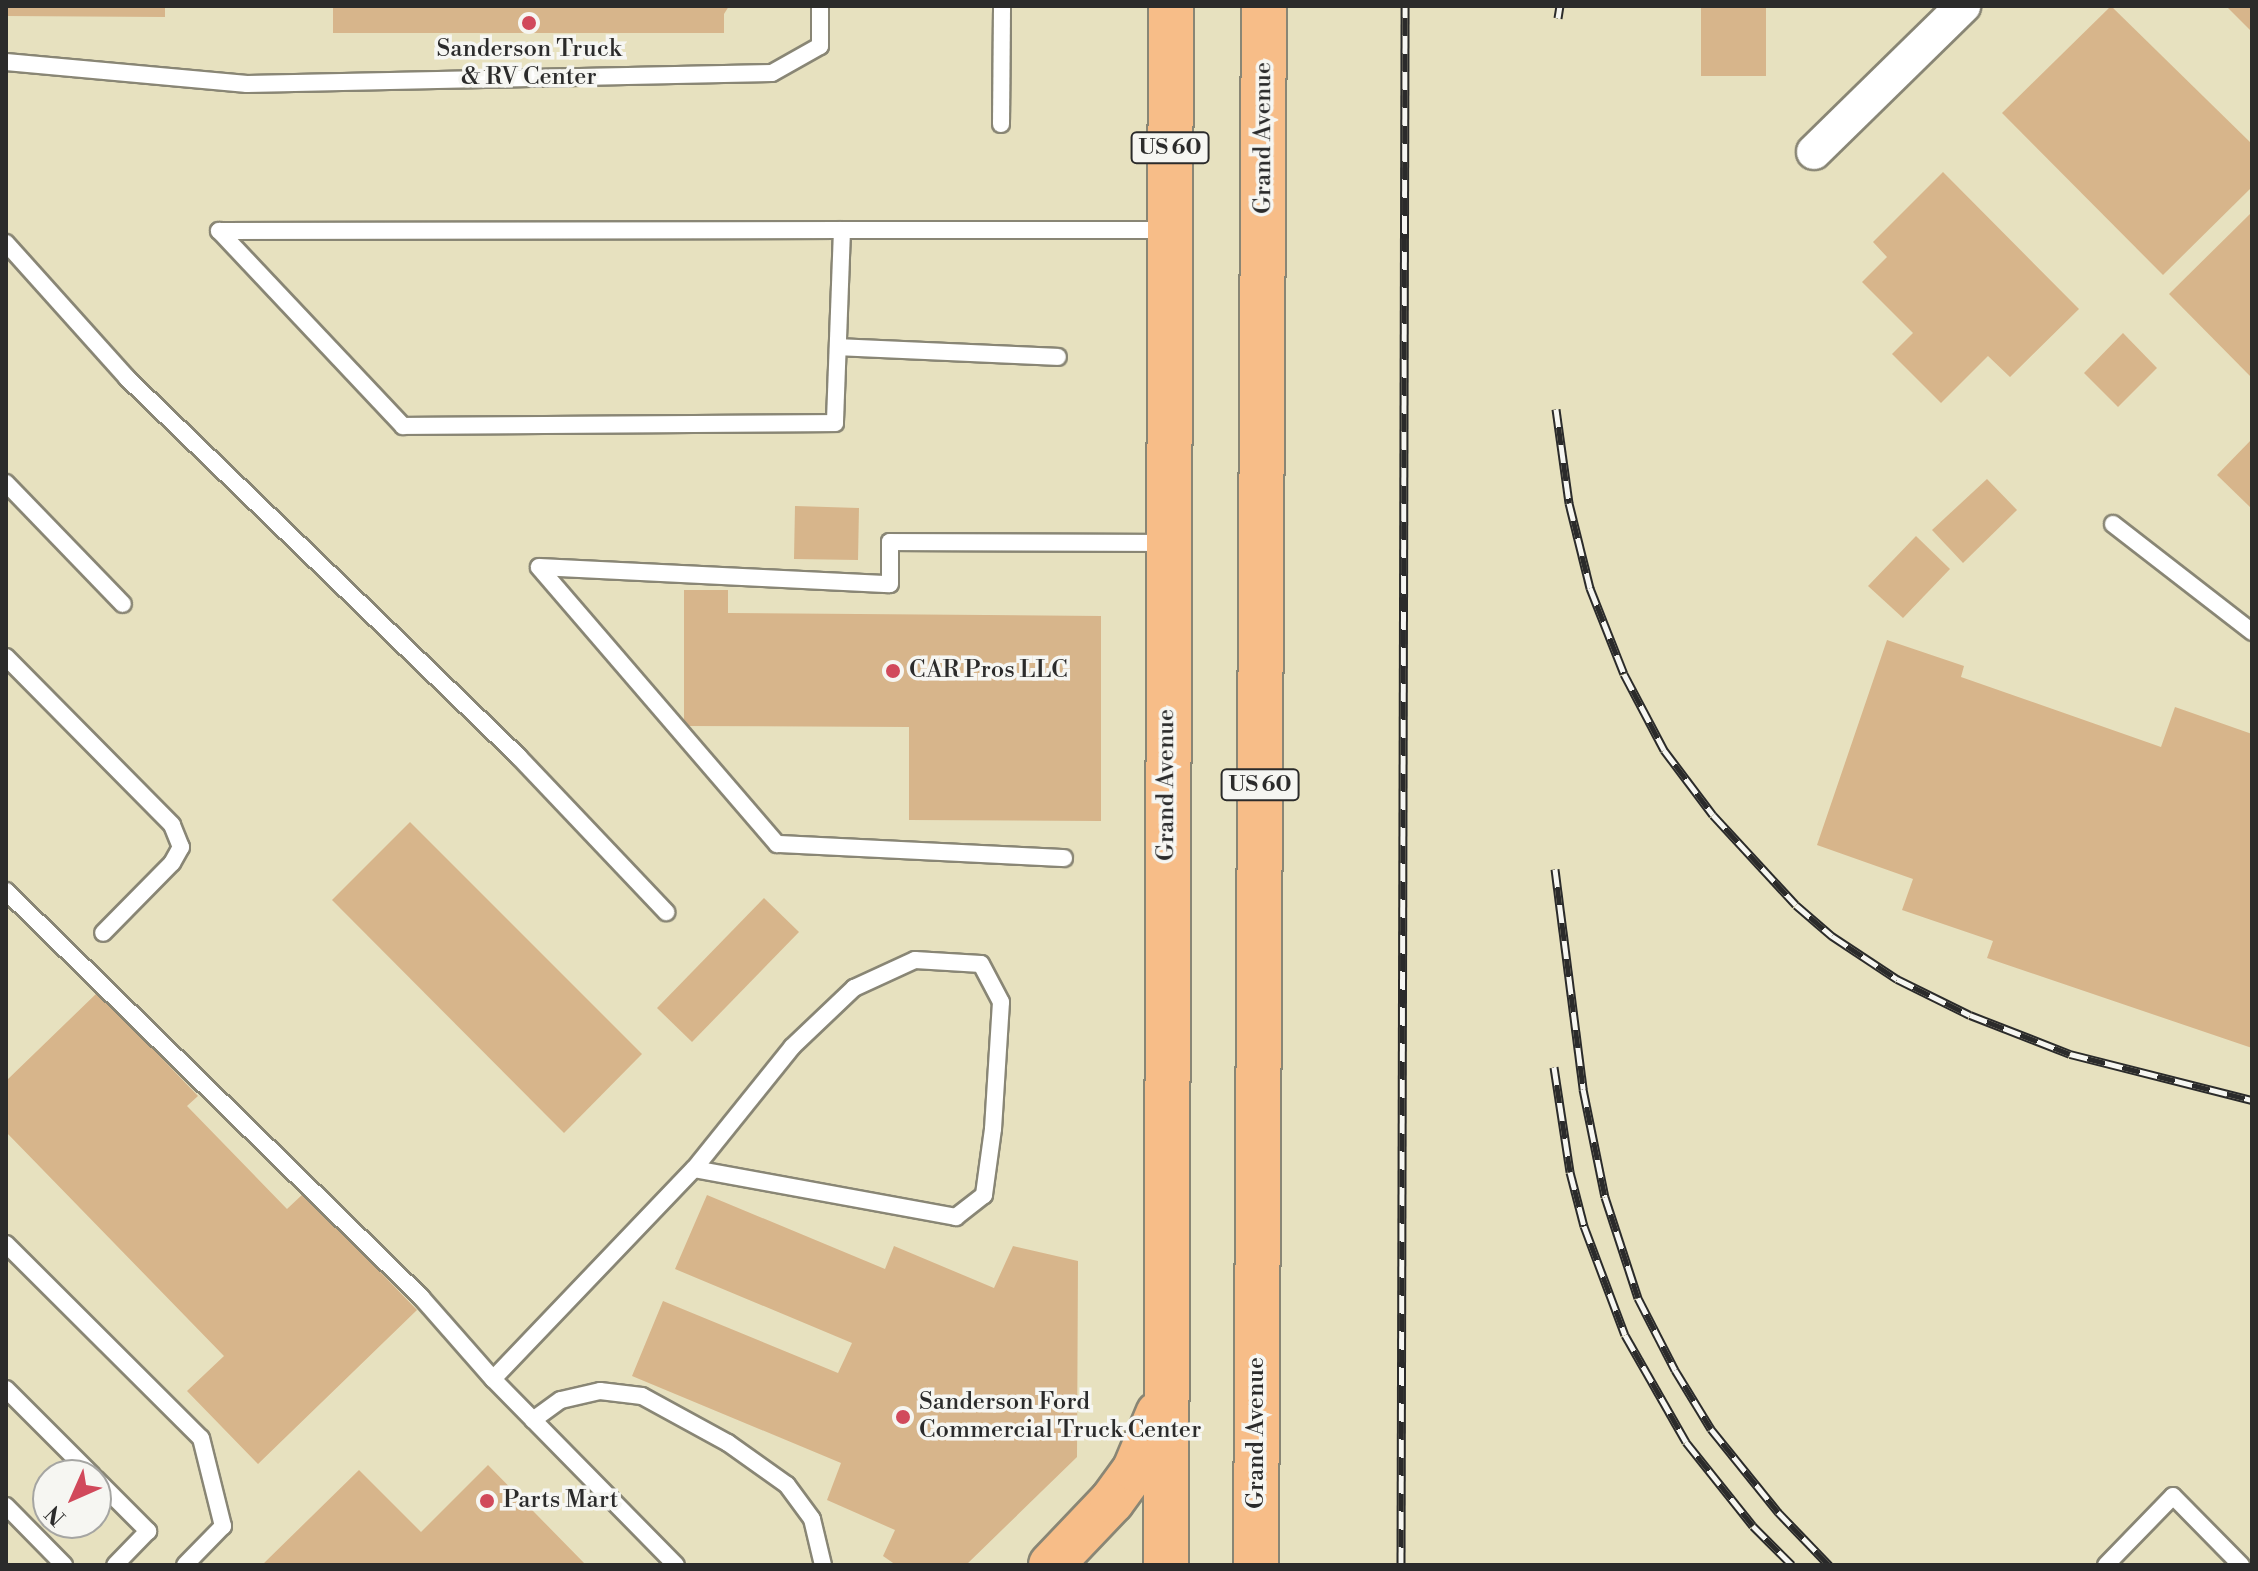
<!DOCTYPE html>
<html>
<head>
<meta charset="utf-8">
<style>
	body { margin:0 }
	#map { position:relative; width:2258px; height:1571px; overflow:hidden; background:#e7e1bf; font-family:"Libre Bodoni",serif }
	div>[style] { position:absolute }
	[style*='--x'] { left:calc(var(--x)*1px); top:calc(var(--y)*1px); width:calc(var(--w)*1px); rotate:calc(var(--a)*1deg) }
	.building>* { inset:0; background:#d7b58b }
	.roads { filter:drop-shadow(2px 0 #898675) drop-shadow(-2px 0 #898675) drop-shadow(0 2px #898675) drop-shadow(0 -2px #898675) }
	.lane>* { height:16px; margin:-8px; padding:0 8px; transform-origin:8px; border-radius:8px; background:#fff }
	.street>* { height:34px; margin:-17px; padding:0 17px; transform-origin:17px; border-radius:17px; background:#fff }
	.highway>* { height:44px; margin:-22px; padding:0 22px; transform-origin:22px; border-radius:22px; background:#f7bd88 }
	.rail>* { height:9px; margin-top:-4.5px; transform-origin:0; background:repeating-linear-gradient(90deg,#f6f6f2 0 18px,#2b2b2b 0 36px); box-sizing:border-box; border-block:2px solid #2b2b2b }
	.dots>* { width:22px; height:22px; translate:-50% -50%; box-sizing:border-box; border:4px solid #f6f6f2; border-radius:50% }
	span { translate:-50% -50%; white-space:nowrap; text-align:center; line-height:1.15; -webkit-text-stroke:7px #f6f6f2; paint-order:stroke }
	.shield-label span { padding:2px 6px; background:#f6f6f2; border:2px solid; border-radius:6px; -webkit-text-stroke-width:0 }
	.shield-label { font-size:22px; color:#2b2b2b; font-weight:700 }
	.poi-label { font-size:24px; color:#2b2b2b }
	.left { translate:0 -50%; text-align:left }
	.street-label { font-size:24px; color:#2b2b2b }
	.frame { position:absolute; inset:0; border:8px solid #2b2b2b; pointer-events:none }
	.north { position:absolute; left:32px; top:1459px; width:80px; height:80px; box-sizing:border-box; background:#f6f6f2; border:2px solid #a5a5a2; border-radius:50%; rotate:225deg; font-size:22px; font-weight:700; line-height:32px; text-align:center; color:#2b2b2b }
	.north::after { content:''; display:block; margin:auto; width:28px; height:36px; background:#d1495b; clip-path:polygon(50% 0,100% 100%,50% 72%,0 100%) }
</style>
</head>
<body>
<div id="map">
	<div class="building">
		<i style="clip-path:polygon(6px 6px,165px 6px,165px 17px,6px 16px)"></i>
		<i style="clip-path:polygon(333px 6px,729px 6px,724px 14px,724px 33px,333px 33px)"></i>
		<i style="clip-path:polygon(1701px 6px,1766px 6px,1766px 76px,1701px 76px)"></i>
		<i style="clip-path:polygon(2111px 6px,2252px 144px,2252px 187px,2163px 275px,2002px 113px)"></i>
		<i style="clip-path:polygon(2226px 6px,2252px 6px,2252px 32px)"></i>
		<i style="clip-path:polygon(1943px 172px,2079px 309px,2010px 377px,1988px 356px,1941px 403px,1892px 354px,1913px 333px,1862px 282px,1887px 257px,1873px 242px)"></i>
		<i style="clip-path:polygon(2252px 212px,2252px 378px,2169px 294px)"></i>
		<i style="clip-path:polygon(2123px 333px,2157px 368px,2118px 407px,2084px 373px)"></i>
		<i style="clip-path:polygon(2252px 439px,2252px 509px,2217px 475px)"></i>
		<i style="clip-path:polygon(1987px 479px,2017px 510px,1963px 563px,1932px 530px)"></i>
		<i style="clip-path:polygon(795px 506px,859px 508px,858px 560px,794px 559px)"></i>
		<i style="clip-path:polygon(1916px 536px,1950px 569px,1903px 618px,1868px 586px)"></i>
		<i style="clip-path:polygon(684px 590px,728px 590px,728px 613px,1101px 616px,1101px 821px,909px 820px,909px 727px,684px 726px)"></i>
		<i style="clip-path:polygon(1887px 640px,1964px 666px,1961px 677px,2161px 747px,2175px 707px,2252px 734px,2252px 1048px,1987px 958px,1993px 941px,1902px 910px,1913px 879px,1817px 845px)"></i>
		<i style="clip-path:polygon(410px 822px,642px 1054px,564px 1133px,332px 900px)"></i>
		<i style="clip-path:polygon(764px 898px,799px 932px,692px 1042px,657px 1008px)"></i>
		<i style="clip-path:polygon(98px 992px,198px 1096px,187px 1106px,287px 1209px,304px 1193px,417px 1310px,258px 1464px,187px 1391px,224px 1356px,6px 1132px,6px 1081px)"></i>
		<i style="clip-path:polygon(707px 1195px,885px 1269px,894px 1246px,994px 1288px,1013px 1246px,1078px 1261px,1077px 1457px,966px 1565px,896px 1565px,883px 1556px,895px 1530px,827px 1500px,841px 1463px,632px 1376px,663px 1301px,838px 1373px,852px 1343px,675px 1269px)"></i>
		<i style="clip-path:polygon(488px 1465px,586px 1565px,262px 1565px,359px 1470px,421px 1532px)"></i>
	</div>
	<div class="roads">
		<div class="lane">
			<i style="--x:6;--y:62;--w:242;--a:5.2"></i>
			<i style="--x:247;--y:84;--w:525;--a:-1.2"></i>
			<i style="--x:772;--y:73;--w:55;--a:-29.4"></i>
			<i style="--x:820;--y:46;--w:40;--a:-90"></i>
			<i style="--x:1001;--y:124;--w:118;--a:-89.5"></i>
			<i style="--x:842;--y:230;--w:193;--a:92.1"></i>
			<i style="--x:835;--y:423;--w:432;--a:179.6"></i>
			<i style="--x:403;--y:426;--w:268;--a:-133.3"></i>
			<i style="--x:219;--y:231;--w:623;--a:-0.09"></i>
			<i style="--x:842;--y:230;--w:325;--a:0"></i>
			<i style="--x:6;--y:243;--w:181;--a:48.1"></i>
			<i style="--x:127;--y:378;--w:545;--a:44.03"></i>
			<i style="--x:519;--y:757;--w:214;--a:46.5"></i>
			<i style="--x:838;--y:347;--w:220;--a:2.6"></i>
			<i style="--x:6;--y:483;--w:168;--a:46"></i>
			<i style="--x:2113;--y:524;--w:176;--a:37.8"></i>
			<i style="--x:6;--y:657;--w:236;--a:45.3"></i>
			<i style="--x:172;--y:825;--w:24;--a:68"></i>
			<i style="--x:181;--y:847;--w:18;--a:119"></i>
			<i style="--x:172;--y:863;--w:98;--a:134.6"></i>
			<i style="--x:1064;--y:858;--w:287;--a:-177.2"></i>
			<i style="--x:777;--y:844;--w:365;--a:-130.7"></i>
			<i style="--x:539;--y:567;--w:351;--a:2.8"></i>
			<i style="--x:890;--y:584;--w:42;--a:-90"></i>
			<i style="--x:890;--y:542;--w:277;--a:0.2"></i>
			<i style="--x:6;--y:891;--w:581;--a:44.37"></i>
			<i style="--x:421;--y:1297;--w:109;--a:48.7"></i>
			<i style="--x:493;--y:1379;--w:261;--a:45.5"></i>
			<i style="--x:6;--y:1244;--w:275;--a:44.9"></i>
			<i style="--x:201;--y:1438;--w:91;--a:76"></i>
			<i style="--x:223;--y:1526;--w:54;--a:134.3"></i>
			<i style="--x:493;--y:1379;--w:291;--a:-46.3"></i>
			<i style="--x:694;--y:1169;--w:156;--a:-51.2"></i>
			<i style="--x:792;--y:1047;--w:86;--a:-43.6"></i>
			<i style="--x:854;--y:988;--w:67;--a:-24.7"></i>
			<i style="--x:915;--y:960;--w:66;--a:3.5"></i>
			<i style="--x:981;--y:964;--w:43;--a:62.2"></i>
			<i style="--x:1001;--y:1002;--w:127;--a:93.6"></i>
			<i style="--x:993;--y:1129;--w:67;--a:97.8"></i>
			<i style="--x:984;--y:1195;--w:36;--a:142"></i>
			<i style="--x:956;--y:1217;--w:266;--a:-169.6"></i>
			<i style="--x:6;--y:1389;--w:122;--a:45"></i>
			<i style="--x:533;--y:1420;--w:34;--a:-36"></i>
			<i style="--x:561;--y:1400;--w:40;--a:-13"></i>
			<i style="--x:600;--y:1391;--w:42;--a:6.8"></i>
			<i style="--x:642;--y:1396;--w:98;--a:28.7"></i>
			<i style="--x:728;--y:1443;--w:72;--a:35.4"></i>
			<i style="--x:787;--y:1485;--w:42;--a:53.7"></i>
			<i style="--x:812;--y:1519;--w:47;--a:76.6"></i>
			<i style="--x:96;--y:1479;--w:74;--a:45"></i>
			<i style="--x:148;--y:1531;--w:47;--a:134.1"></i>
			<i style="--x:6;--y:1506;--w:83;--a:45.5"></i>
			<i style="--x:2106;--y:1565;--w:96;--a:-45.8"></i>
			<i style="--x:2173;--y:1496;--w:97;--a:45.4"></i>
		</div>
		<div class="street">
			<i style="--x:1814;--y:152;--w:209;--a:-44.4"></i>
		</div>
		<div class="highway">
			<i style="--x:1051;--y:1565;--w:88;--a:-46.4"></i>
			<i style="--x:1112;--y:1501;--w:39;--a:-54"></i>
			<i style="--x:1135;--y:1469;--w:60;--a:-67.3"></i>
			<i style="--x:1166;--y:1565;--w:1559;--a:-89.82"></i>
			<i style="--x:1256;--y:1565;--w:1559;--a:-89.71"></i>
		</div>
	</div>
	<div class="rail">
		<i style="--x:1558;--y:18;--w:12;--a:-81"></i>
		<i style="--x:1556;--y:409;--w:95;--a:82.1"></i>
		<i style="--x:1569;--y:503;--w:88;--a:76.1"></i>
		<i style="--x:1590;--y:588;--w:92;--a:68.4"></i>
		<i style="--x:1624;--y:674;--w:86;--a:62.2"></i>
		<i style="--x:1664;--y:750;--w:81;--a:53"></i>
		<i style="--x:1713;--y:815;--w:122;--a:47.3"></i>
		<i style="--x:1796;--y:905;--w:48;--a:40.7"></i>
		<i style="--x:1832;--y:936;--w:78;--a:33.5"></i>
		<i style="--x:1897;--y:979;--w:81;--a:26.3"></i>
		<i style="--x:1970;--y:1015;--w:107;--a:21.3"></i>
		<i style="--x:2070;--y:1054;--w:188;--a:14.2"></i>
		<i style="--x:1555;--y:869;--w:222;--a:82.7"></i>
		<i style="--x:1583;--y:1089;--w:110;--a:78.5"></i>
		<i style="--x:1605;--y:1197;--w:106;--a:71.9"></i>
		<i style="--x:1638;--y:1298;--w:81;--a:62.8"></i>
		<i style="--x:1675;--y:1370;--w:69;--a:58.6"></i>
		<i style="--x:1711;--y:1429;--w:107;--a:51.1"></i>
		<i style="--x:1778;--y:1512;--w:74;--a:46.1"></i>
		<i style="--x:1554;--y:1067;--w:106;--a:81.3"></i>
		<i style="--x:1570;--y:1172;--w:56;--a:75.5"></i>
		<i style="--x:1584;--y:1226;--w:116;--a:69.4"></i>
		<i style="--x:1625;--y:1335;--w:123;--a:60.3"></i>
		<i style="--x:1686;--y:1442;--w:107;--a:51.4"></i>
		<i style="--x:1753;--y:1526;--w:55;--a:45"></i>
		<i style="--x:1401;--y:1565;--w:1559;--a:-89.85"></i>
	</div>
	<div class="dots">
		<i style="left:529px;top:23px;background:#d1495b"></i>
		<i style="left:893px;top:671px;background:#d1495b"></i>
		<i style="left:903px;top:1417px;background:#d1495b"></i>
		<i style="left:487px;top:1501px;background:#d1495b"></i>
	</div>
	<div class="shield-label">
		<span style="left:1170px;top:148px">US 60</span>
		<span style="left:1260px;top:785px">US 60</span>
	</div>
	<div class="poi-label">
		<span style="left:529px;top:64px">Sanderson Truck<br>&amp; RV Center</span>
		<span class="left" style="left:909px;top:671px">CAR Pros LLC</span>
		<span class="left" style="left:919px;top:1417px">Sanderson Ford<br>Commercial Truck Center</span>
		<span class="left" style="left:503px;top:1501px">Parts Mart</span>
	</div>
	<div class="street-label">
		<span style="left:1264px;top:138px;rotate:-90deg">Grand Avenue</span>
		<span style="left:1167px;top:785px;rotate:-90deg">Grand Avenue</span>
		<span style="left:1257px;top:1433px;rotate:-90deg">Grand Avenue</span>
	</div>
	<div class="frame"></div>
	<div class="north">N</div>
</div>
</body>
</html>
